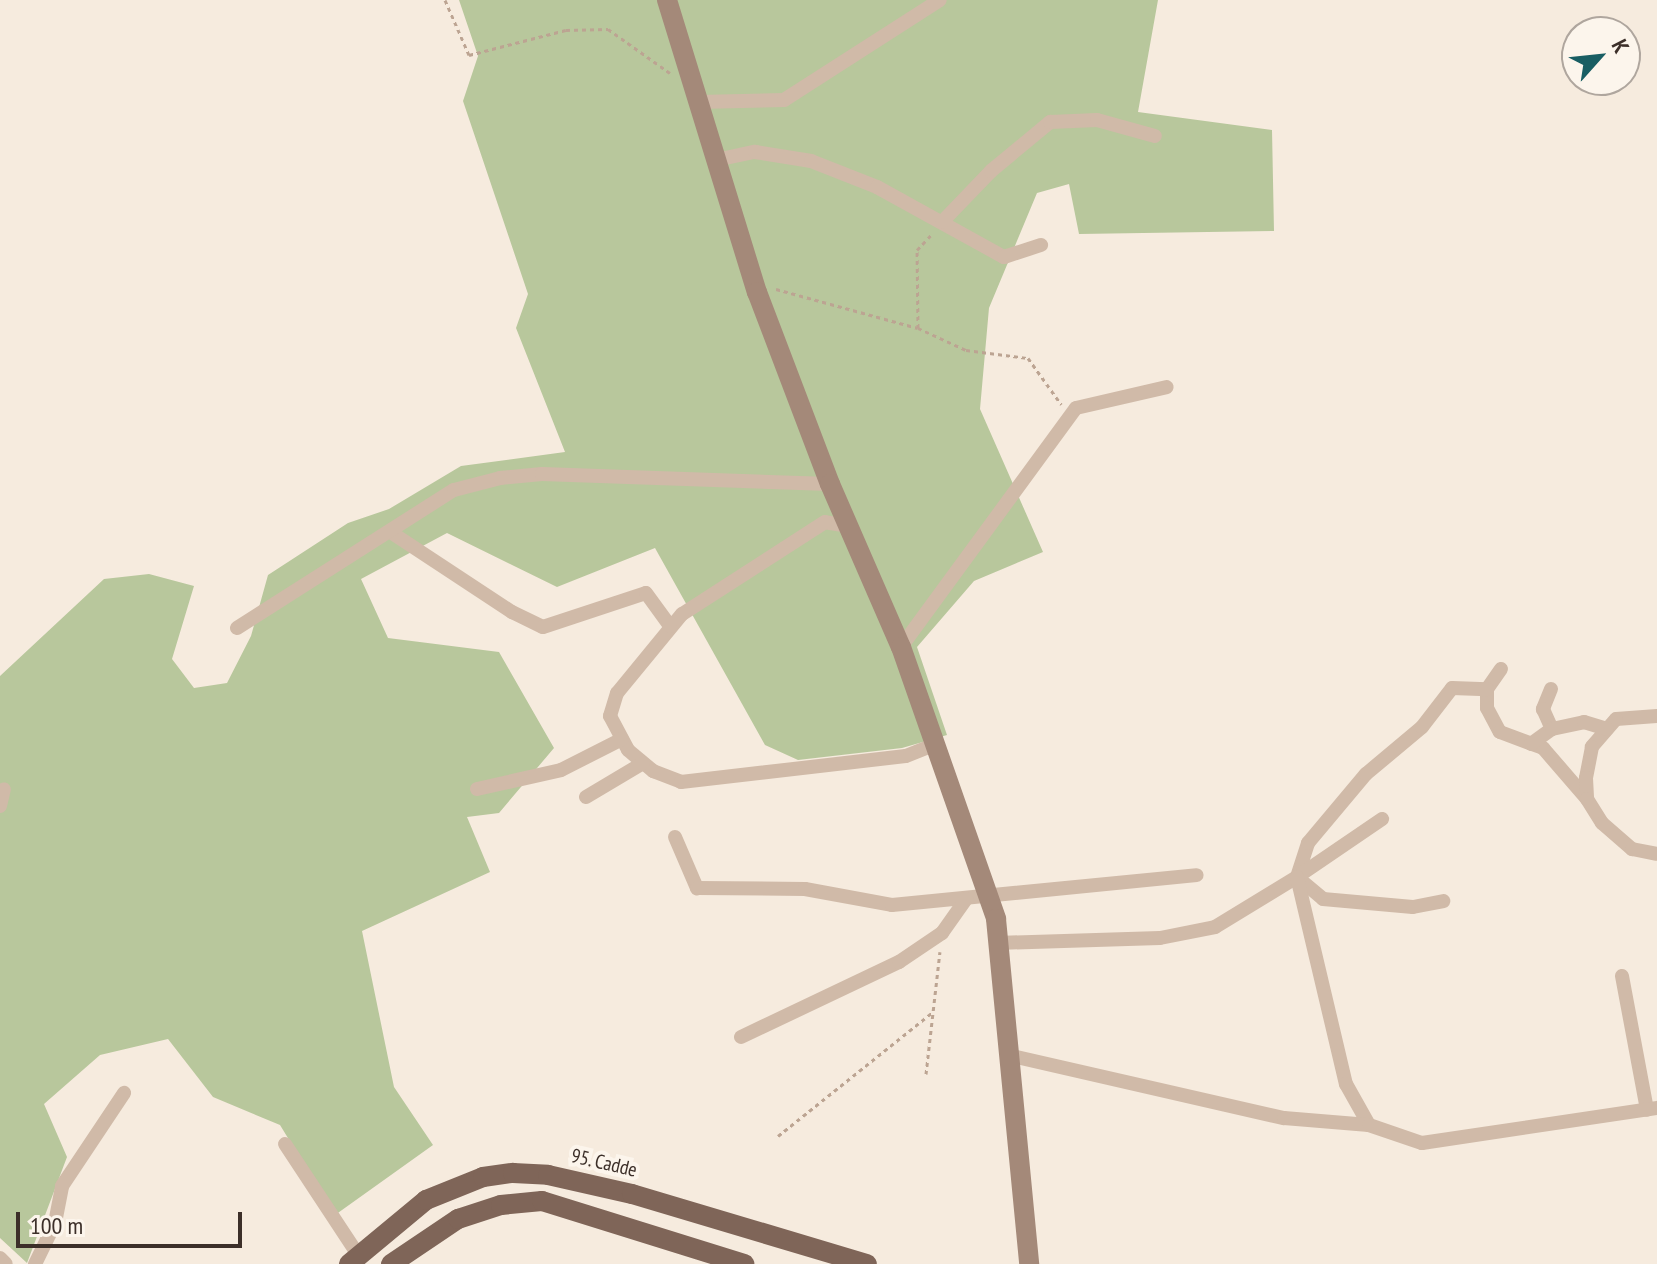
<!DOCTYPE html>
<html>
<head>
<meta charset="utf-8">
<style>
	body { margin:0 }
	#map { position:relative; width:1657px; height:1264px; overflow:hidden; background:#f6ebde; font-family:"PT Sans Narrow",sans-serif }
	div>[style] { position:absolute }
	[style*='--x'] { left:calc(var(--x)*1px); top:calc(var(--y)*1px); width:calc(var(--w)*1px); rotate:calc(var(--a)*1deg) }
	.green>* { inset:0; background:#b8c79c }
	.path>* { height:3px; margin-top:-1.5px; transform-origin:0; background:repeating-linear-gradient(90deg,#bca492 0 4px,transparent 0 8px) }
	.street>* { height:14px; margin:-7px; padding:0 7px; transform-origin:7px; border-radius:7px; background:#d0baa8 }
	.secondary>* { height:20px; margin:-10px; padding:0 10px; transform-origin:10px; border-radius:10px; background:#a48979 }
	.primary>* { height:20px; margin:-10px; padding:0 10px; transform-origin:10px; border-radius:10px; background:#7f6558 }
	span { translate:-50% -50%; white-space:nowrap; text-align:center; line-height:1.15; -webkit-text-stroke:8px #fcf5ec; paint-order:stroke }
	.street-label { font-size:20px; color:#3c2f29 }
	.north { position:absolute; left:1561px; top:16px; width:80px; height:80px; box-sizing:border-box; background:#fcf5ec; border:2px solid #afa69e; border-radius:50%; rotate:63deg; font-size:22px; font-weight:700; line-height:32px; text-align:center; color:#3c2f29 }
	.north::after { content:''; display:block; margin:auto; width:28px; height:36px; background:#195e63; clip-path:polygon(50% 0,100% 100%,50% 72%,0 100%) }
	.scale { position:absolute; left:16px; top:1212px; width:226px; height:36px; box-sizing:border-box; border:4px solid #3c2f29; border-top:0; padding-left:10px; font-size:24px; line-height:28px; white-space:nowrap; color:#3c2f29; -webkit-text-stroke:6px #fcf5ec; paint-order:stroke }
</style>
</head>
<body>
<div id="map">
	<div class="green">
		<i style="clip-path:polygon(459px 0,1158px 0,1138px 112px,1272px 130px,1274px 231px,1079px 234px,1069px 184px,1037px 193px,989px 308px,980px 409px,1043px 552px,974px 581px,917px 647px,947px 735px,902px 748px,798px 760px,765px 745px,655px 548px,557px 587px,447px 533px,361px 579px,388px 638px,499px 652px,554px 748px,499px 813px,467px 817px,490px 872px,362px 931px,394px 1087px,433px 1145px,335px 1215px,280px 1125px,213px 1097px,168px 1039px,100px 1055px,44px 1104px,67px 1157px,27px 1263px,0 1238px,0 676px,104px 579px,149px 574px,194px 586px,172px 659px,194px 688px,227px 683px,251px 636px,268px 575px,348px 523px,389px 509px,461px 466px,565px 452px,516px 328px,528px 294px,463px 101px,478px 56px)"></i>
	</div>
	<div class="path">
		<i style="--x:445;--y:0;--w:60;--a:66.4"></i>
		<i style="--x:469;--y:55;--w:100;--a:-14.5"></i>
		<i style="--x:566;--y:30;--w:42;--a:-1.4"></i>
		<i style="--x:608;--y:29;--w:76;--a:35.4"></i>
		<i style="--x:776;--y:289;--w:147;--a:15.4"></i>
		<i style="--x:918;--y:328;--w:53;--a:24.6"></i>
		<i style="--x:966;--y:350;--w:63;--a:7.4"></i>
		<i style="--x:1028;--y:358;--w:57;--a:54.3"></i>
		<i style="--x:918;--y:328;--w:78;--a:-90.7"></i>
		<i style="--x:917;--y:250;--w:22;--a:-47"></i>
		<i style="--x:926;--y:1074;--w:123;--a:-83.5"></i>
		<i style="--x:778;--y:1136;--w:198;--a:-38.7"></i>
	</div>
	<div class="street">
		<i style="--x:698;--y:102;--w:86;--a:-1.3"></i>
		<i style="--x:784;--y:100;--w:185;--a:-32.7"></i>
		<i style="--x:716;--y:160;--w:40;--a:-12"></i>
		<i style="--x:755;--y:152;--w:57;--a:9.1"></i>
		<i style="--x:811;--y:161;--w:71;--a:21.5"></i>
		<i style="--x:877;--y:187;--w:145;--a:28.9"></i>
		<i style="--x:1004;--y:257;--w:39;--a:-18"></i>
		<i style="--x:942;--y:222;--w:71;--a:-46.1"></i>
		<i style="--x:991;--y:171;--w:77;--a:-39.7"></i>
		<i style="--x:1050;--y:122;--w:47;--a:-2.4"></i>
		<i style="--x:1097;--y:120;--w:60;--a:15.4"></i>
		<i style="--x:849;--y:526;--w:24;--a:-171"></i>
		<i style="--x:825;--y:522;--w:170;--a:147.2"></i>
		<i style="--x:682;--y:614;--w:102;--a:129.4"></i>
		<i style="--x:617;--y:693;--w:24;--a:107"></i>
		<i style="--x:610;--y:716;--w:38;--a:62"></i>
		<i style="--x:628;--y:750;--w:33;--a:40"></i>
		<i style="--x:653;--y:771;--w:30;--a:21"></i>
		<i style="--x:681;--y:782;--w:226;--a:-6.6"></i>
		<i style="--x:906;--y:756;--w:31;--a:-22"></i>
		<i style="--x:392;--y:533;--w:144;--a:33.4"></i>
		<i style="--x:512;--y:612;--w:34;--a:26"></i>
		<i style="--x:543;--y:627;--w:108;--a:-18.3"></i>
		<i style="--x:646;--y:593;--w:41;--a:54"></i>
		<i style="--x:237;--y:628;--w:257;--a:-32.5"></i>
		<i style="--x:454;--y:490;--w:48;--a:-14.6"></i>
		<i style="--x:500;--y:478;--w:42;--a:-5.4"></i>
		<i style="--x:542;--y:474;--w:288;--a:2"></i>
		<i style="--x:901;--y:647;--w:296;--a:-53.8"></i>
		<i style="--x:1076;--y:408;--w:93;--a:-13"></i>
		<i style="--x:1501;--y:669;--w:24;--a:125"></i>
		<i style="--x:1487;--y:689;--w:19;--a:90"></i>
		<i style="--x:1487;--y:708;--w:27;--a:62"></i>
		<i style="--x:1500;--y:732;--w:46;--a:20.4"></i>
		<i style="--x:1543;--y:748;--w:67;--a:49.2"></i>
		<i style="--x:1551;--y:689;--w:22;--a:112"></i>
		<i style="--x:1543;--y:709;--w:22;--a:66"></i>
		<i style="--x:1657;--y:716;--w:41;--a:175.8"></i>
		<i style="--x:1616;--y:719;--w:37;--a:131"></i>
		<i style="--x:1592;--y:747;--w:32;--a:101"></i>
		<i style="--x:1586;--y:778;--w:21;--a:87"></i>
		<i style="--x:1587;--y:799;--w:28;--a:58"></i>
		<i style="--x:1602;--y:823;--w:40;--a:41"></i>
		<i style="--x:1632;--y:849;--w:25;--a:11"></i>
		<i style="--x:1531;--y:744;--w:26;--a:-36"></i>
		<i style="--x:1552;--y:729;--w:33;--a:-12"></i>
		<i style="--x:1584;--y:722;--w:24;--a:17"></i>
		<i style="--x:477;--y:789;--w:86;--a:-12.7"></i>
		<i style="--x:561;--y:770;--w:68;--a:-26.9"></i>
		<i style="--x:586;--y:797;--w:66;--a:-30.8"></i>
		<i style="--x:0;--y:806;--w:17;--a:-77"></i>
		<i style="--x:675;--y:837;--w:56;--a:66.7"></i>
		<i style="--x:697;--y:888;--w:108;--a:0.5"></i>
		<i style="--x:805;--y:889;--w:88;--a:10.4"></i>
		<i style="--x:892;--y:905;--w:306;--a:-5.6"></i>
		<i style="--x:1297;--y:877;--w:36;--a:-72"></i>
		<i style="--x:1308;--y:843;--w:90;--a:-50"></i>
		<i style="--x:1366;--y:774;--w:73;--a:-40"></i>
		<i style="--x:1422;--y:727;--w:49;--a:-52.4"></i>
		<i style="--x:1452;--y:688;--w:35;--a:2"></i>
		<i style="--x:1297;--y:877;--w:34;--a:40"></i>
		<i style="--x:1323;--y:899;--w:90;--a:5.1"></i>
		<i style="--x:1413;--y:907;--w:31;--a:-11"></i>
		<i style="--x:1297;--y:877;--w:103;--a:-34.3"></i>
		<i style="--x:998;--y:943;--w:162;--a:-1.8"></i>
		<i style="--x:1160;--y:938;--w:56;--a:-11.3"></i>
		<i style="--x:1215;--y:927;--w:96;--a:-31.4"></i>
		<i style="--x:1297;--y:877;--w:213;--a:76.7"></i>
		<i style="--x:1346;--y:1084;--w:47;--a:60.7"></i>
		<i style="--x:1622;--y:976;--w:136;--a:79.4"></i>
		<i style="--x:741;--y:1037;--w:175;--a:-25.4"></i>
		<i style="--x:899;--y:962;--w:52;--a:-34"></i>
		<i style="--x:942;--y:933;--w:42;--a:-54.8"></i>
		<i style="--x:1008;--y:1055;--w:283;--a:12.9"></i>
		<i style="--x:1284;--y:1118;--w:85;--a:4.7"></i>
		<i style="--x:1369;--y:1125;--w:56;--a:18.8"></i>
		<i style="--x:1422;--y:1143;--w:238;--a:-8.5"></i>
		<i style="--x:285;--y:1144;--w:131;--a:56.6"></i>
		<i style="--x:0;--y:1258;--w:8;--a:45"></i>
		<i style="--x:35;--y:1264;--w:46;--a:-64"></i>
		<i style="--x:55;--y:1223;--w:38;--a:-79"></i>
		<i style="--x:62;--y:1186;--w:112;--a:-56.3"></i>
	</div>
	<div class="secondary">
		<i style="--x:667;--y:0;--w:306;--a:72.9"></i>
		<i style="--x:757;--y:292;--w:205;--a:69.2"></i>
		<i style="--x:830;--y:484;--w:178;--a:66.5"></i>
		<i style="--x:901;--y:647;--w:288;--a:70.7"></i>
		<i style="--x:996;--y:919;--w:347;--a:84.5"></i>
	</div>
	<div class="primary">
		<i style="--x:349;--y:1264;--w:100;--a:-39.7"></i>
		<i style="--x:426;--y:1200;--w:61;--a:-22"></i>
		<i style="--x:483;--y:1177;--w:30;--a:-8"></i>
		<i style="--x:513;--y:1173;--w:35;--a:3"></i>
		<i style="--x:548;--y:1175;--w:86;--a:12.7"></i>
		<i style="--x:632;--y:1194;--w:245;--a:16.6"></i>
		<i style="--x:391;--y:1264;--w:81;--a:-33.9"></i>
		<i style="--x:458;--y:1219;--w:45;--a:-18"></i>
		<i style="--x:501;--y:1205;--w:41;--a:-5.6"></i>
		<i style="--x:542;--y:1201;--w:212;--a:17.3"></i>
	</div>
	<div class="street-label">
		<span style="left:604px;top:1163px;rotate:13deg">95. Cadde</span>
	</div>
	<div class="north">K</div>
	<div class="scale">100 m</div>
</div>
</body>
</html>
